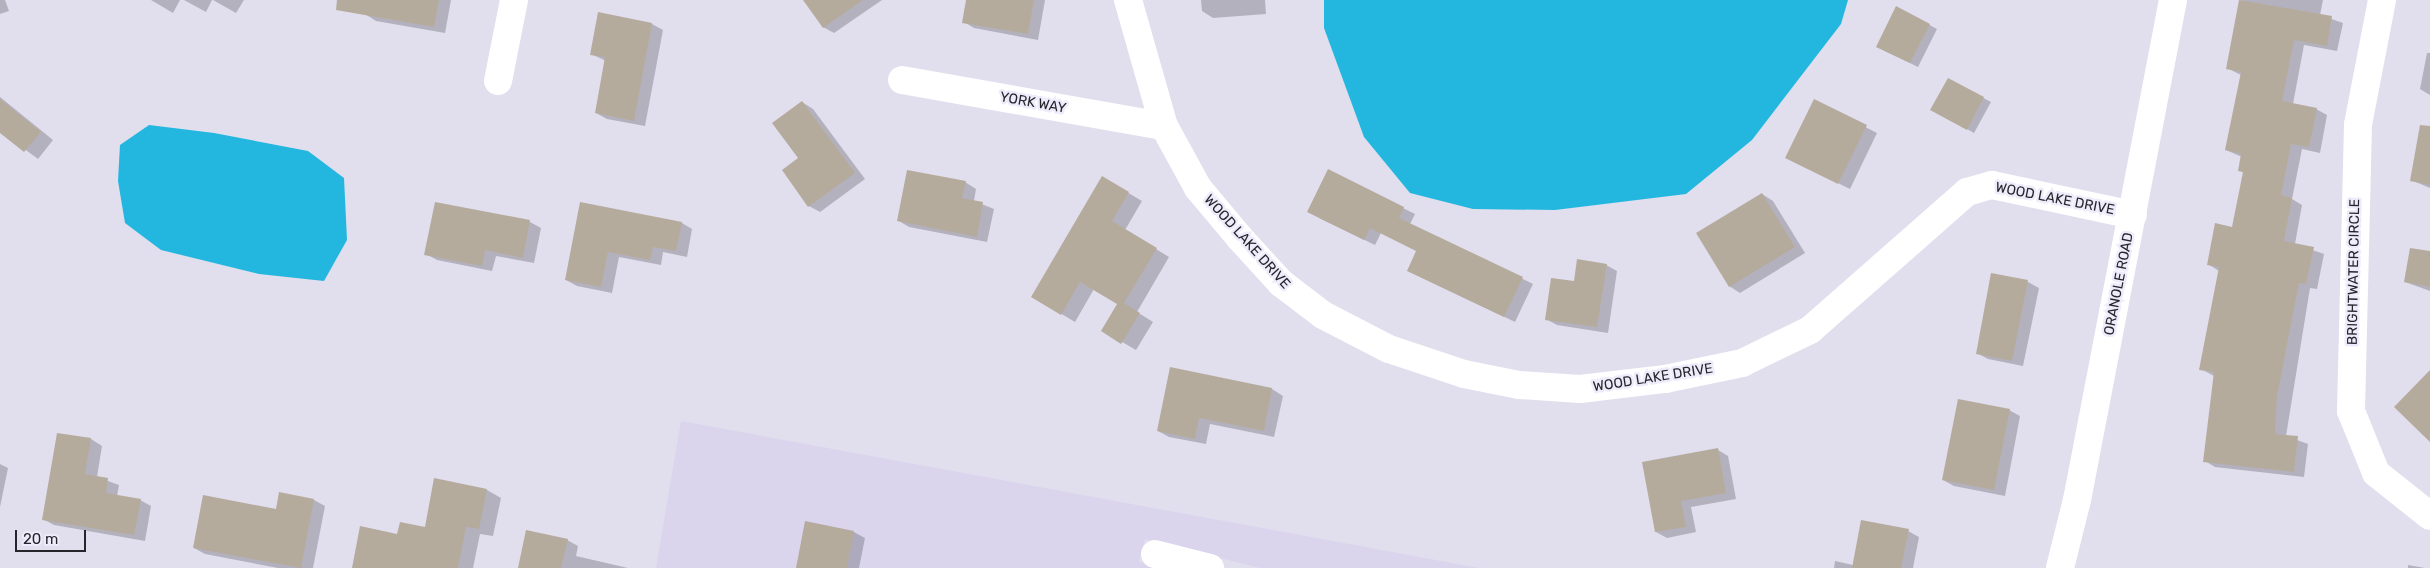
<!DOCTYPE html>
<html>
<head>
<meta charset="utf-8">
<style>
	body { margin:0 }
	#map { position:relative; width:2430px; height:568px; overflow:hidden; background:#e1deee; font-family:Rubik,sans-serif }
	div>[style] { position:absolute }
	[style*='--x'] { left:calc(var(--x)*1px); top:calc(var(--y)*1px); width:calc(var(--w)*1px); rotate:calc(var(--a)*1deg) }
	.built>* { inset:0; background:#dad5ed }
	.water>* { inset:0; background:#23b7df }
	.shadow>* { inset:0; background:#0003 }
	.building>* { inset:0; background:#b5ab9d }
	.street>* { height:28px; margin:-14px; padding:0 14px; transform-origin:14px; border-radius:14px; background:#fff }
	.secondary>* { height:28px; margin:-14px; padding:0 14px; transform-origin:14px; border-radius:14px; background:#fff }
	span { translate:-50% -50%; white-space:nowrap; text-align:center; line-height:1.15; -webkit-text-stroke:5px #eeebfb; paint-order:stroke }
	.street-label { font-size:14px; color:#27252b }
	.scale { position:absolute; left:15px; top:530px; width:71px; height:22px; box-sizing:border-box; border:2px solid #27252b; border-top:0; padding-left:6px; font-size:15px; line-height:18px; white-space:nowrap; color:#27252b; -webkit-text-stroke:4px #eeebfb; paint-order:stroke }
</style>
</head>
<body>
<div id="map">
	<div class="built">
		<i style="clip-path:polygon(681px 421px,1479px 568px,1260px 568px,1145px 539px,1139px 562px,1161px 568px,656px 568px)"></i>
	</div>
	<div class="water">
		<i style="clip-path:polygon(1324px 0,1848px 0,1841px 24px,1752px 140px,1686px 194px,1555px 210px,1473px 209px,1410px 193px,1364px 137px,1324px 28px)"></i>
		<i style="clip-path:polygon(149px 125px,214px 133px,308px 151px,344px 178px,347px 240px,324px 281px,259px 274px,161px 250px,125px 223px,118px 181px,120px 145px)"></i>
	</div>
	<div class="shadow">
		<i style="clip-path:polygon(0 0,5px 0,9px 11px,0 14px)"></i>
		<i style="clip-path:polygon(151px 0,180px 0,173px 13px)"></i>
		<i style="clip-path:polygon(184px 0,212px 0,206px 12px)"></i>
		<i style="clip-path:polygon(213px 0,244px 0,236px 13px)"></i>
		<i style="clip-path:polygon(367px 0,451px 0,445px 33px,376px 21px,365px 14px)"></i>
		<i style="clip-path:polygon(807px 0,882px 0,834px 33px,823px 27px)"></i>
		<i style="clip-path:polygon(968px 0,1045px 0,1038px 40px,974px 28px,964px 22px)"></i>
		<i style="clip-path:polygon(1201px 0,1265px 0,1266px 14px,1213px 18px,1202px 11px)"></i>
		<i style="clip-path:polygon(2241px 0,2323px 0,2320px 15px,2343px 23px,2337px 51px,2304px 45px,2293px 104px,2316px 109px,2327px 115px,2320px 153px,2302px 149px,2292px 199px,2302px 205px,2295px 244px,2324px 254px,2317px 289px,2310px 288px,2286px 436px,2308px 444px,2304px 477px,2215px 467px,2205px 461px,2214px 376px,2201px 369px,2219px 271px,2208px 264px,2233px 228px,2244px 173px,2239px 170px,2242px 157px,2226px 150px,2241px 75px,2227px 68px)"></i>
		<i style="clip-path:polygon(1897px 8px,1937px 29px,1918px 67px,1885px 51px)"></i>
		<i style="clip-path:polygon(599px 14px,652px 24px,663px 30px,645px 126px,607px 119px,596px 113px,606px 61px,591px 54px)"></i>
		<i style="clip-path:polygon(2427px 53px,2430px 53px,2430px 95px,2420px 89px)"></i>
		<i style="clip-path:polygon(1948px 79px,1991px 102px,1974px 133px,1932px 109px)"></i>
		<i style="clip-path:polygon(0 97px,53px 140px,38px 159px,0 131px)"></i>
		<i style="clip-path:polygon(1814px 101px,1877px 133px,1850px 189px,1797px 163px)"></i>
		<i style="clip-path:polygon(802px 102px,813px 109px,865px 179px,820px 212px,809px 206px,800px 159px)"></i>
		<i style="clip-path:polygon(2430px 136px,2430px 188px,2411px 180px)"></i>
		<i style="clip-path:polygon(1328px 171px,1415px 214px,1410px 224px,1533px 284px,1515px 322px,1419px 276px,1418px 251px,1381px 233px,1375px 245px,1319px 218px)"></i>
		<i style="clip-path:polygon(1103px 178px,1142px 201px,1125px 230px,1169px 257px,1137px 312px,1153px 322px,1136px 350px,1103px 331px,1119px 304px,1094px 289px,1075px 322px,1033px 297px)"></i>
		<i style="clip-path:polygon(965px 182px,976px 189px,974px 201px,994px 209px,987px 242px,909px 227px,899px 221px)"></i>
		<i style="clip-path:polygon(1762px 194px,1773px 201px,1805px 253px,1740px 293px,1729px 286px)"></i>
		<i style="clip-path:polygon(436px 203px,530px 222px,541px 228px,534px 263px,496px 256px,492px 271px,437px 260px,426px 254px)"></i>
		<i style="clip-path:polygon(581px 203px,682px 223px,692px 229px,687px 257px,663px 252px,661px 265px,619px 257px,612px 293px,577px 286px,566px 280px)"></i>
		<i style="clip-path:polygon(2430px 252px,2430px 291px,2405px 282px)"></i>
		<i style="clip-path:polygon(1606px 265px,1617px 271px,1608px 333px,1557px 325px,1546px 319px,1575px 283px)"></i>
		<i style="clip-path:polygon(1992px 275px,2028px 282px,2039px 288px,2023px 366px,1988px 359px,1977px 353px)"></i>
		<i style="clip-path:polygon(1171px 369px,1272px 389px,1283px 396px,1274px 437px,1210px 424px,1206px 444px,1169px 437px,1158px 431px)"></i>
		<i style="clip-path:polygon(2009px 410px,2020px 416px,2005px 496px,1954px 486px,1943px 480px)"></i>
		<i style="clip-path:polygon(58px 434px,91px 439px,102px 446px,97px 477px,119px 485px,117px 496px,140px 500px,151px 506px,145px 541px,54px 525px,43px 519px)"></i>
		<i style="clip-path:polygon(1718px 450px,1728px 456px,1736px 499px,1691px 507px,1696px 532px,1667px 538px,1656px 532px)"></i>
		<i style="clip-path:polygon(0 464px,8px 468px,0 507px)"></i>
		<i style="clip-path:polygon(435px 480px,487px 490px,501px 498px,493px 536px,480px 534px,473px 568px,354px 568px,398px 535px,426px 528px)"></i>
		<i style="clip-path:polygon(314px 500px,325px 506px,313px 568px,278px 568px,205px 554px,194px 548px,277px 511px)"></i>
		<i style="clip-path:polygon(806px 522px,854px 532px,865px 538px,859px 568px,797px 568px)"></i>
		<i style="clip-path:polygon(1908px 531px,1919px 537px,1913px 568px,1834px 568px,1835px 561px,1853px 565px)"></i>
		<i style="clip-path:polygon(567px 540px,578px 546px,576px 556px,628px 568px,519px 568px)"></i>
		<i style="clip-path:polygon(2408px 565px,2425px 568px,2408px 568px)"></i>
	</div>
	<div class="building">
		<i style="clip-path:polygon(337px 0,439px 0,434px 27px,336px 10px)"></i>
		<i style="clip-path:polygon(803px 0,863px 0,823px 28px)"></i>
		<i style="clip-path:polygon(966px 0,1034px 0,1028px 34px,962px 23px)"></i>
		<i style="clip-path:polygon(2239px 0,2332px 16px,2327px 46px,2294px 40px,2282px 101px,2317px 108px,2309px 147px,2291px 144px,2281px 195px,2292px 198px,2284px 241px,2314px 247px,2306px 284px,2299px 283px,2277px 396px,2275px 434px,2298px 436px,2294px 472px,2203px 462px,2214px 372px,2199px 370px,2219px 267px,2207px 265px,2215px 223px,2232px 227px,2243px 172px,2238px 171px,2241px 154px,2225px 150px,2241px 72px,2226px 69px)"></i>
		<i style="clip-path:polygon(1896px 6px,1930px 24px,1910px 63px,1876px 47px)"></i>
		<i style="clip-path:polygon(598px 12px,652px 23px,634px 121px,595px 113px,605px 57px,590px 55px)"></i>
		<i style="clip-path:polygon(1948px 78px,1984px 97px,1967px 130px,1930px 110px)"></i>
		<i style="clip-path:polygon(0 99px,41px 132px,24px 152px,0 133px)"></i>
		<i style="clip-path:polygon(1814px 99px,1867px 125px,1838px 184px,1785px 158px)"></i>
		<i style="clip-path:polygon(802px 101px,855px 173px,808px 207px,782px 170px,798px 158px,772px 123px)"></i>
		<i style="clip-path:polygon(2420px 125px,2430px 126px,2430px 185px,2410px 181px)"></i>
		<i style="clip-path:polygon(1328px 169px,1404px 207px,1399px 218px,1523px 277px,1504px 317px,1407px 271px,1416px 251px,1370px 228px,1364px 240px,1307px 212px)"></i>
		<i style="clip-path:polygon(907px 170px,966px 181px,962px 198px,983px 202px,977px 237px,897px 221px)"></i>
		<i style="clip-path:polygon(1102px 176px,1129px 192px,1112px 221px,1157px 248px,1124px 303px,1140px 313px,1121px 344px,1101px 331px,1117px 304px,1080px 282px,1061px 315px,1031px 297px)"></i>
		<i style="clip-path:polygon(1762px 193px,1795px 247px,1729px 287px,1696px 233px)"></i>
		<i style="clip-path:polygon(435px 202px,530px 220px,523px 258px,485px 250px,482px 266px,424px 255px)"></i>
		<i style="clip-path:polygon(580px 202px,682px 222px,676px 251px,653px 247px,650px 260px,608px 252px,601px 287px,565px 280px)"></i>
		<i style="clip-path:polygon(2410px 248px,2430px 251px,2430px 287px,2404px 282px)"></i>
		<i style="clip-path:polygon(1577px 259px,1607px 264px,1597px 327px,1545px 320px,1551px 278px,1574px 281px)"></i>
		<i style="clip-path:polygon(1991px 273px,2028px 280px,2012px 361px,1976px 354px)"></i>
		<i style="clip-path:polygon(1170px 367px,1272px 388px,1264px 431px,1199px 418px,1195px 439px,1157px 431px)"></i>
		<i style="clip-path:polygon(2430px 370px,2430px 442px,2394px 407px)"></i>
		<i style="clip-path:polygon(1958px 399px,2010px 409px,1994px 490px,1942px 480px)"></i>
		<i style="clip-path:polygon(57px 433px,91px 438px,85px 474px,108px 478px,106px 493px,141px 499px,134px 535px,42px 520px)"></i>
		<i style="clip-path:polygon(1718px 448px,1726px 493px,1681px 501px,1686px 527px,1655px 532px,1642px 462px)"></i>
		<i style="clip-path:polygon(434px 478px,487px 489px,479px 529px,466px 527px,458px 568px,352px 568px,360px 526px,397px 534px,400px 522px,425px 527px)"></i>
		<i style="clip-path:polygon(279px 492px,314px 499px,301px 568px,193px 548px,203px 495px,276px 509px)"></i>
		<i style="clip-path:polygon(1861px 520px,1909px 529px,1901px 568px,1852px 568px)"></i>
		<i style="clip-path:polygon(805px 521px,854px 531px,847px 568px,796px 568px)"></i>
		<i style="clip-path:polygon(526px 530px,568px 539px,561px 568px,518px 568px)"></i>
	</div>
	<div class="street">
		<i style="--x:1128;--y:0;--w:131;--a:74.1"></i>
		<i style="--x:1164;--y:126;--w:71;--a:61.3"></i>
		<i style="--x:1198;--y:188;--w:64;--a:50.1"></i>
		<i style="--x:1239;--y:237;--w:62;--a:47.6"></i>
		<i style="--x:1281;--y:283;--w:53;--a:37.3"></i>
		<i style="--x:1323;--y:315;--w:74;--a:27.3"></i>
		<i style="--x:1389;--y:349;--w:79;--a:18.4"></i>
		<i style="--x:1464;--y:374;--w:56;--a:11.3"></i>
		<i style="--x:1519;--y:385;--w:61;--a:3.8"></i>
		<i style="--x:1580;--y:389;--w:86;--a:-6.7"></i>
		<i style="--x:1665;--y:379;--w:79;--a:-11.7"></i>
		<i style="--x:1742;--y:363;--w:76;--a:-25.9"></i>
		<i style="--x:1810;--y:330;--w:209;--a:-41.3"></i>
		<i style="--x:1967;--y:192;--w:26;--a:-16"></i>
		<i style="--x:1992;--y:185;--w:144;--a:12"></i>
		<i style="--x:2382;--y:0;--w:127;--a:100.9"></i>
		<i style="--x:2358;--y:125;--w:286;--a:91.4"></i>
		<i style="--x:2351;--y:411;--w:67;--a:68"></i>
		<i style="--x:2376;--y:473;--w:69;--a:38.5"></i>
		<i style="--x:902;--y:80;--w:266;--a:10"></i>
		<i style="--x:498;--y:81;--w:83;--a:-78.8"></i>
		<i style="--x:1155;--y:554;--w:57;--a:14.3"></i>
	</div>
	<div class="secondary">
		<i style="--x:2060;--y:568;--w:70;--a:-76"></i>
		<i style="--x:2077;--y:500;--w:509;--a:-79.13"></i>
	</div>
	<div class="street-label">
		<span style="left:1033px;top:103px;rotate:10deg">YORK WAY</span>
		<span style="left:2055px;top:199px;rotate:11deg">WOOD LAKE DRIVE</span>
		<span style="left:1247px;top:242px;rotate:48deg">WOOD LAKE DRIVE</span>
		<span style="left:2354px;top:272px;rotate:-89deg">BRIGHTWATER CIRCLE</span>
		<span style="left:2119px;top:284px;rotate:-79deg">ORANOLE ROAD</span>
		<span style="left:1653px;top:378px;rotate:-9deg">WOOD LAKE DRIVE</span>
	</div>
	<div class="scale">20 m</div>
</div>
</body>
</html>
